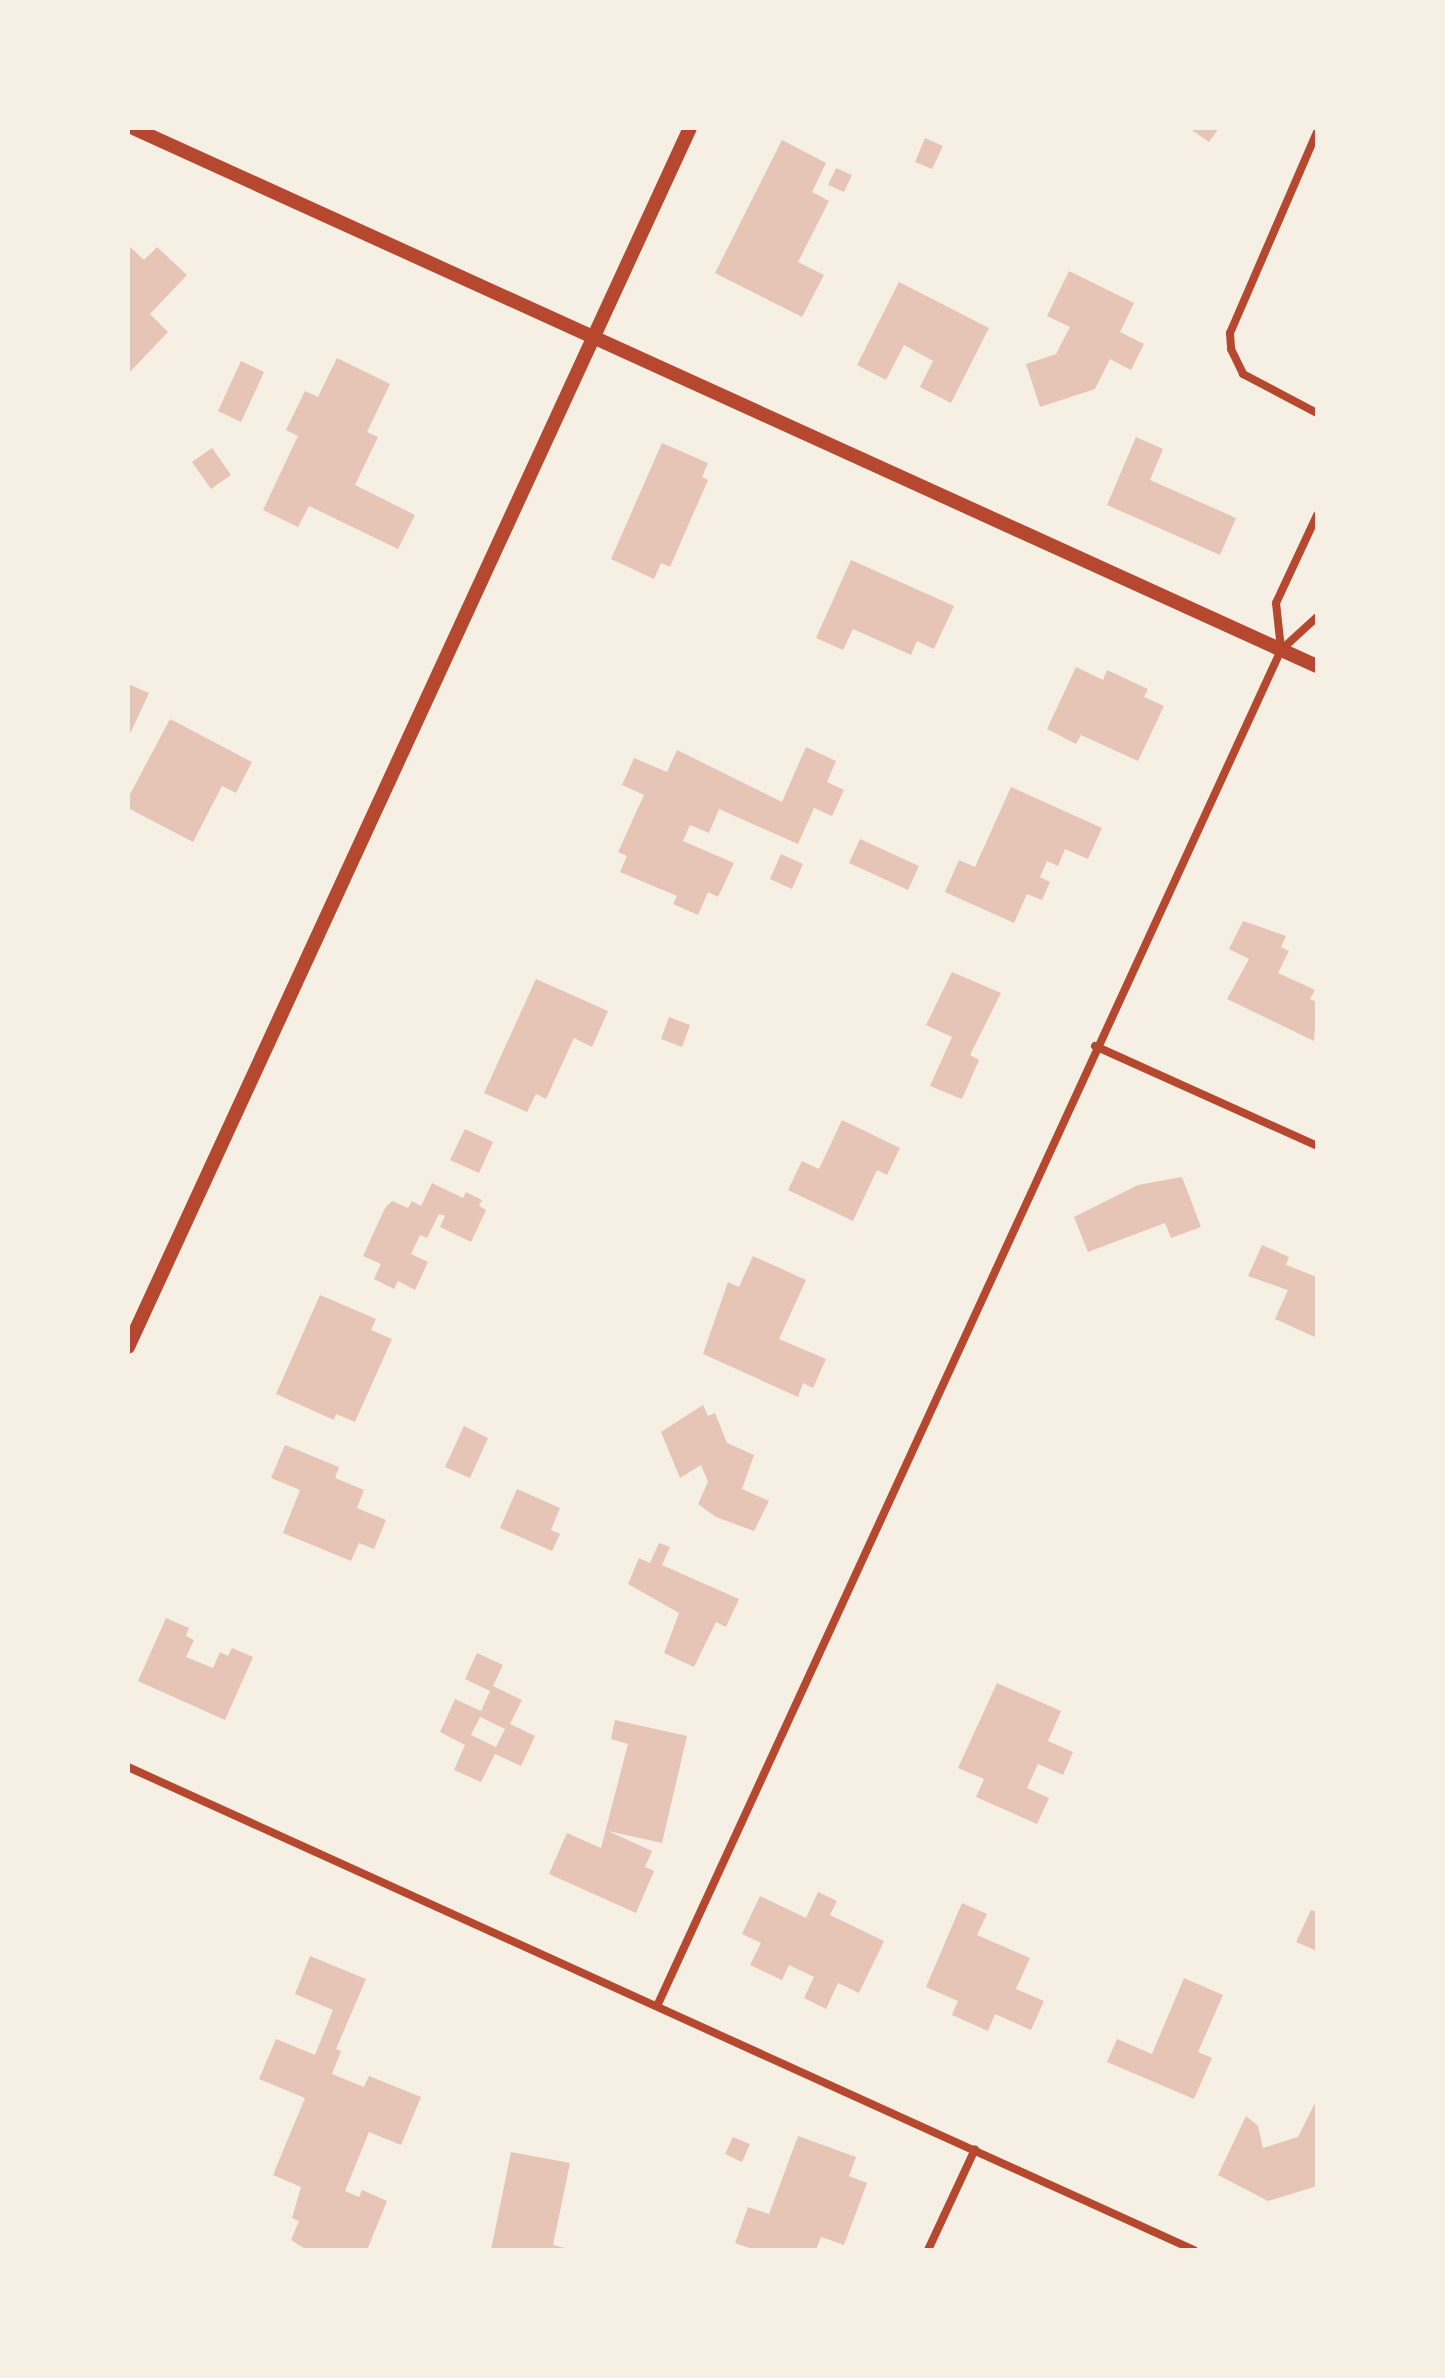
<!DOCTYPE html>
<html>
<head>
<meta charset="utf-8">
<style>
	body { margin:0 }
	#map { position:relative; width:1445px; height:2378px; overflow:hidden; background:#f6efe4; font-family:"Asap Condensed",sans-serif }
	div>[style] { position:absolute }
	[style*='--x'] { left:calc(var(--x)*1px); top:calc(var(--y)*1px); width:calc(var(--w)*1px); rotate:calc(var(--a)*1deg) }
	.building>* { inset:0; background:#e6c5b7 }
	.minor>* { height:8px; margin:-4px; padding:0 4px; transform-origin:4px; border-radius:4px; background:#b5482f }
	.tertiary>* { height:14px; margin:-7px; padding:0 7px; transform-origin:7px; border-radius:7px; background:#b5482f }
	span { translate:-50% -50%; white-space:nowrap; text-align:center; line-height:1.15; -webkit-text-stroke:6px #f6efe4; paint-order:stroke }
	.frame { position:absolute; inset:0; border:130px solid #f6efe4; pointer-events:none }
</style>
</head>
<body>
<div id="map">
	<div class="building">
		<i style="clip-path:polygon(1189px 128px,1219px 128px,1209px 142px)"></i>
		<i style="clip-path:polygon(925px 138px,943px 146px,932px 169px,915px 162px)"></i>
		<i style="clip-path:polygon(782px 140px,826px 163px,812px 192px,829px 201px,798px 262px,824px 275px,802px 317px,715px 273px)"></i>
		<i style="clip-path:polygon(836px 168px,852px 175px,844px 192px,828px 185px)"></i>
		<i style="clip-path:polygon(128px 245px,144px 260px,157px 247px,187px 275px,150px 314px,168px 332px,128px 374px)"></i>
		<i style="clip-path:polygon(1069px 271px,1134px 303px,1120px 332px,1144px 344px,1131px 370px,1110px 359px,1095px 389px,1040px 407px,1026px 364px,1056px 354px,1070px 327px,1047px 316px)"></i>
		<i style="clip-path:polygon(899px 282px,989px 328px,951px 403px,920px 387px,933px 361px,904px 345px,886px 380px,857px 365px)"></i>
		<i style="clip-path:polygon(337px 358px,390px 384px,367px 432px,378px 437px,355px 485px,415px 515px,398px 549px,309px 506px,298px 527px,263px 510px,298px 436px,286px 430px,305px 391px,318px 397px)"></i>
		<i style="clip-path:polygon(241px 361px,264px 372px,241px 422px,218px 411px)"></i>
		<i style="clip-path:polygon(1136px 437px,1163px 449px,1150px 480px,1236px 518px,1220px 555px,1107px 505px)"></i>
		<i style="clip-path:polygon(662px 443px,708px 463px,702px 477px,708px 480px,670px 567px,661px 563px,654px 579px,611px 559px)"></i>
		<i style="clip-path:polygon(212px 448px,231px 475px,211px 489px,192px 462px)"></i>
		<i style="clip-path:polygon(851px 560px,954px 606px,934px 649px,917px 641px,911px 655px,853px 629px,843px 650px,816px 638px)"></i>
		<i style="clip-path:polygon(1076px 667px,1103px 680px,1107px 670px,1148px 689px,1144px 697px,1164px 706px,1138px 761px,1081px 735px,1076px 744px,1047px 729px)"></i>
		<i style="clip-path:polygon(128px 684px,149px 693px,128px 738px)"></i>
		<i style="clip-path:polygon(170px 719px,252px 762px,236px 793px,222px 786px,193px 842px,128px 808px,128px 798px)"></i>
		<i style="clip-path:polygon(806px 747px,836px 761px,827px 782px,844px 790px,832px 816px,814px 808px,798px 844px,719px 809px,709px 833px,690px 825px,683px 841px,734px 863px,718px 897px,708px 892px,698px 915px,673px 904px,677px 896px,620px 872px,627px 856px,618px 852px,644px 795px,622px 785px,634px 758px,667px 772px,677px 750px,782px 802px)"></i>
		<i style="clip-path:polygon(1011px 787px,1102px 828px,1088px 859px,1065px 849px,1058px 866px,1047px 861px,1040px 877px,1050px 882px,1042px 900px,1027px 894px,1014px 923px,945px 892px,959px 860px,975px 867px)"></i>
		<i style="clip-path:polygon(860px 839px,919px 866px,908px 890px,849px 863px)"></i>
		<i style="clip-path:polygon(781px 854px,803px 864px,792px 889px,770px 879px)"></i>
		<i style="clip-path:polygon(1243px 921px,1286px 936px,1281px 947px,1289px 951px,1278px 973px,1315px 990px,1310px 999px,1317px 1002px,1314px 1041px,1227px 999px,1249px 959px,1229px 949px)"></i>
		<i style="clip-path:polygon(952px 972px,1001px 993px,970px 1055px,979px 1060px,962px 1099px,930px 1086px,952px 1037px,926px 1025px)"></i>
		<i style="clip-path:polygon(536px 979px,608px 1011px,592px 1047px,574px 1038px,546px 1099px,536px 1094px,527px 1112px,484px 1093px)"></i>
		<i style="clip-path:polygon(669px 1017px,690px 1025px,682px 1047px,661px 1039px)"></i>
		<i style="clip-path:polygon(842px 1120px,900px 1148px,887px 1175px,877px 1170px,853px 1221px,788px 1190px,802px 1161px,819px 1169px)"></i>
		<i style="clip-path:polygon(465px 1129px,493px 1142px,479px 1173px,450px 1160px)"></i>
		<i style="clip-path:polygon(1182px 1177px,1201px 1227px,1171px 1238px,1165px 1223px,1088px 1252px,1074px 1217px,1138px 1185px)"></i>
		<i style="clip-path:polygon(432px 1183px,463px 1198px,466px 1192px,482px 1200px,479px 1206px,486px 1210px,471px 1242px,440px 1227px,445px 1216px,439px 1214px,427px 1238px,420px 1235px,411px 1254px,428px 1262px,415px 1290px,398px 1281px,394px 1289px,374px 1279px,381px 1264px,363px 1256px,385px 1208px,392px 1201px,408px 1208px,412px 1201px,421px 1206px)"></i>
		<i style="clip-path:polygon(1262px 1245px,1289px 1257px,1286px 1265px,1317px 1277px,1317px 1338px,1275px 1319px,1288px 1290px,1248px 1276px)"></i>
		<i style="clip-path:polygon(753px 1256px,806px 1280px,779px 1339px,826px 1359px,813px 1388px,803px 1383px,798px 1397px,703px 1354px,728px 1282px,739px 1287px)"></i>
		<i style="clip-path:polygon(320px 1295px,376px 1319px,371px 1330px,392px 1339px,355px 1422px,336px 1414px,334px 1420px,276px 1394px)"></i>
		<i style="clip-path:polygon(703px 1405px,708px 1416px,715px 1413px,727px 1443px,754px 1455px,742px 1489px,769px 1501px,754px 1531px,716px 1517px,698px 1504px,708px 1482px,701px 1465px,680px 1478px,661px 1432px)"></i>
		<i style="clip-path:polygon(464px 1426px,488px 1438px,470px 1478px,445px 1467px)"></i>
		<i style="clip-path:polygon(285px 1445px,339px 1467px,335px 1478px,364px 1490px,357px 1508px,386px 1520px,374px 1549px,359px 1543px,351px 1561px,283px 1533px,300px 1490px,271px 1478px)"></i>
		<i style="clip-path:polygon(517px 1489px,560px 1508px,551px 1530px,560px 1534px,552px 1551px,500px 1528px)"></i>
		<i style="clip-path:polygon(659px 1543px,670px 1547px,662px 1565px,739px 1599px,726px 1627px,716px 1622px,694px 1667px,664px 1653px,679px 1613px,628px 1584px,639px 1558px,650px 1563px)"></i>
		<i style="clip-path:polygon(166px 1618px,189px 1628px,186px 1636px,194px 1640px,186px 1657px,213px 1668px,220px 1652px,228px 1656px,232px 1648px,253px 1657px,225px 1720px,138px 1681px)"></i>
		<i style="clip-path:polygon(evenodd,477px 1653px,503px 1665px,493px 1686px,522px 1700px,510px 1724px,535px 1736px,521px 1766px,495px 1754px,481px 1782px,454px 1770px,465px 1745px,440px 1732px,455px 1699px,481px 1711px,490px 1691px,465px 1679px,477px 1653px,480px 1717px,505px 1729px,496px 1747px,471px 1735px,480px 1717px)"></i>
		<i style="clip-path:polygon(997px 1683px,1061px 1711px,1048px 1741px,1073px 1752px,1063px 1775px,1038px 1764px,1027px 1788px,1049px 1798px,1037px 1824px,976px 1797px,984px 1779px,958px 1768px)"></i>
		<i style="clip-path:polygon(615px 1720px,687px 1736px,662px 1843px,608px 1831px,652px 1851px,645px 1867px,654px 1871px,636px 1913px,549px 1874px,567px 1833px,601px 1848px,628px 1744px,611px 1739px)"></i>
		<i style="clip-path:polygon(818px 1892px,837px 1901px,830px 1915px,884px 1941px,859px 1993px,838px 1983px,826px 2009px,804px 1998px,814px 1977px,789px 1965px,782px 1980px,750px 1965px,761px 1943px,742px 1934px,760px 1896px,806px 1918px)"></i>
		<i style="clip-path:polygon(962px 1903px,987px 1914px,977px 1935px,1030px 1958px,1016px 1989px,1044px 2001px,1031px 2030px,995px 2014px,988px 2031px,952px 2015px,958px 2001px,926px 1987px)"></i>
		<i style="clip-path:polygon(1311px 1910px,1317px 1912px,1317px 1951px,1296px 1942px)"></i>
		<i style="clip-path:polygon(310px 1956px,366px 1979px,336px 2049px,341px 2051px,332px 2074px,364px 2087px,369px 2076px,421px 2097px,401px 2145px,369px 2132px,345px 2191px,359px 2197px,362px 2190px,387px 2201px,367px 2250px,307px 2250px,291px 2240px,299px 2221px,292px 2218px,301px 2187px,273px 2175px,305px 2098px,259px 2079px,276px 2039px,315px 2055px,333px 2010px,295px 1994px)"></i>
		<i style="clip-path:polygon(1184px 1978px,1223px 1995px,1198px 2052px,1212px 2058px,1194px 2099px,1107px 2062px,1117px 2039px,1152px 2054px)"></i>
		<i style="clip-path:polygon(1317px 2099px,1317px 2186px,1268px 2201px,1218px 2175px,1246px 2116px,1258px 2126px,1263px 2148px,1298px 2137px)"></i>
		<i style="clip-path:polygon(798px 2136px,856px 2157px,849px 2176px,867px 2183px,844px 2245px,821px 2237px,816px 2250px,755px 2250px,735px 2243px,748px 2207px,769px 2214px)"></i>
		<i style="clip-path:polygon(733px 2137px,750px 2144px,742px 2162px,725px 2154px)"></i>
		<i style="clip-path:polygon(511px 2152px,570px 2163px,553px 2245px,573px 2250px,491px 2250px)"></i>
	</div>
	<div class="minor">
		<i style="--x:1317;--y:132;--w:219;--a:113.4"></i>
		<i style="--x:1230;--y:333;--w:16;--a:86"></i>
		<i style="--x:1231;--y:349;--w:28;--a:64"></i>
		<i style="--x:1243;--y:374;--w:84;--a:27.8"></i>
		<i style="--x:1281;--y:649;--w:46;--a:-96.2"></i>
		<i style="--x:1276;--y:603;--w:97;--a:-65"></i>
		<i style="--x:1095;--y:1046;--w:243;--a:24.2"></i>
		<i style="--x:128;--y:1767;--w:1170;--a:24.38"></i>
		<i style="--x:658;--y:2004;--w:1490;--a:-65.29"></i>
		<i style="--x:1281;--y:650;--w:49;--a:-42.5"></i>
		<i style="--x:928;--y:2250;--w:111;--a:-65"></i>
	</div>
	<div class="tertiary">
		<i style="--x:133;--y:128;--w:1300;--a:24.44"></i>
		<i style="--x:128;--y:1347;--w:1342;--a:-65.25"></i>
	</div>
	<div class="frame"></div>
</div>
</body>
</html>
